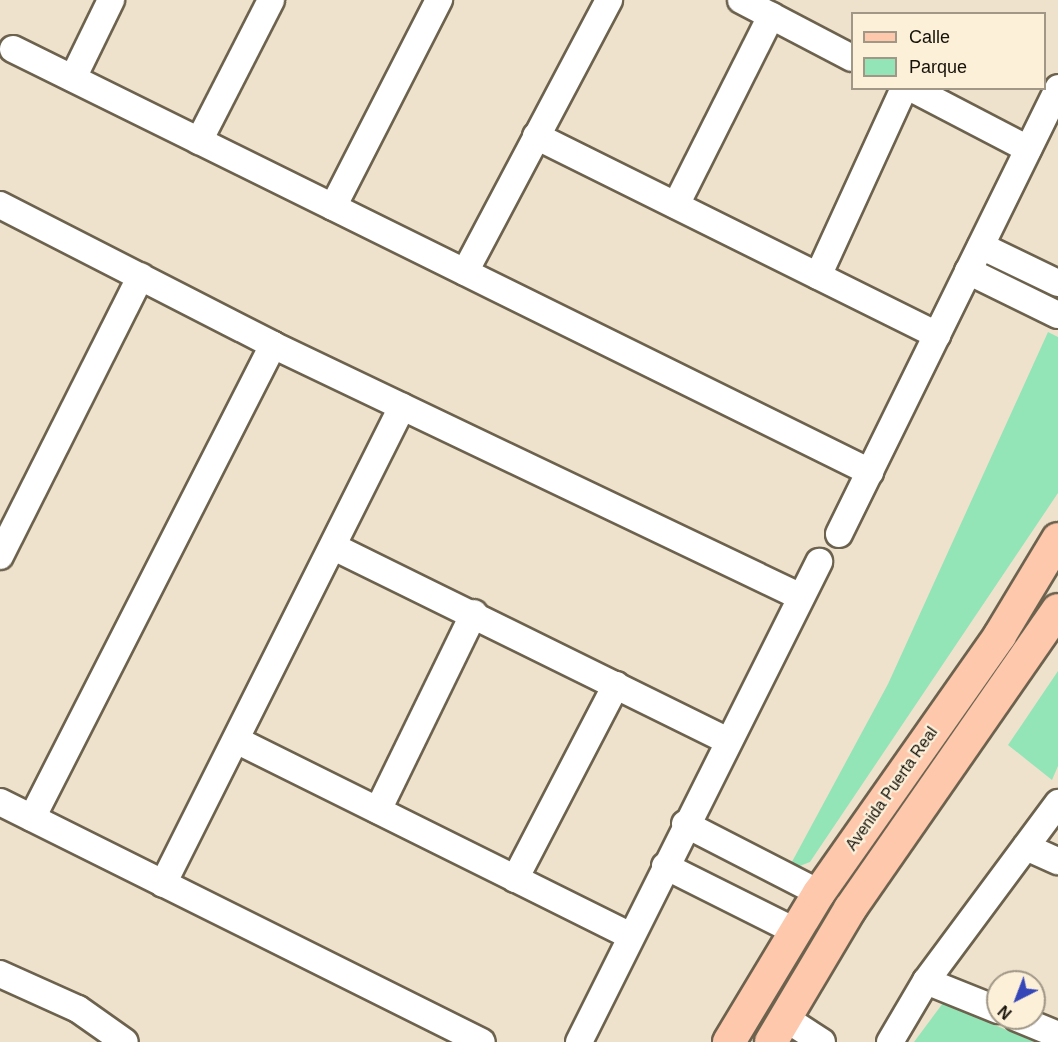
<!DOCTYPE html>
<html>
<head>
<meta charset="utf-8">
<style>
	body { margin:0 }
	#map { position:relative; width:1058px; height:1042px; overflow:hidden; background:#efe2cc; font-family:Arial,sans-serif }
	div>[style] { position:absolute }
	[style*='--x'] { left:calc(var(--x)*1px); top:calc(var(--y)*1px); width:calc(var(--w)*1px); rotate:calc(var(--a)*1deg) }
	.green>* { inset:0; background:#93e5b7 }
	.roads { filter:drop-shadow(2px 0 #6c624e) drop-shadow(-2px 0 #6c624e) drop-shadow(0 2px #6c624e) drop-shadow(0 -2px #6c624e) }
	.minor>* { height:26px; margin:-13px; padding:0 13px; transform-origin:13px; border-radius:13px; background:#fff }
	.major>* { height:32px; margin:-16px; padding:0 16px; transform-origin:16px; border-radius:16px; background:#fdc8ac }
	span { translate:-50% -50%; white-space:nowrap; text-align:center; line-height:1.15; -webkit-text-stroke:4.5px #fcf0d9; paint-order:stroke }
	.street-label { font-size:16px; color:#16120a }
	.legend { position:absolute; left:851px; top:12px; width:195px; height:78px; box-sizing:border-box; background:#fcf0d9; border:2px solid #a09786; margin:0; padding:8px 10px; list-style:none; font-size:18px; color:#16120a }
	.legend li { display:flex; align-items:center; gap:12px; height:30px }
	.legend b { width:30px; border:2px solid #a09786 }
	.north { position:absolute; left:986px; top:970px; width:60px; height:60px; box-sizing:border-box; background:#fcf0d9; border:2px solid #a09786; border-radius:50%; rotate:222deg; font-size:16px; font-weight:700; line-height:24px; text-align:center; color:#16120a }
	.north::after { content:''; display:block; margin:auto; width:21px; height:27px; background:#3546b8; clip-path:polygon(50% 0,100% 100%,50% 72%,0 100%) }
</style>
</head>
<body>
<div id="map">
	<div class="green">
		<i style="clip-path:polygon(1048px 332px,1058px 337px,1058px 493px,810px 862px,787px 871px,888px 684px)"></i>
		<i style="clip-path:polygon(1058px 671px,1058px 766px,1052px 780px,1008px 745px)"></i>
		<i style="clip-path:polygon(943px 1003px,1035px 1042px,914px 1042px)"></i>
	</div>
	<div class="roads">
		<div class="minor">
			<i style="--x:741;--y:0;--w:125;--a:27.6"></i>
			<i style="--x:13;--y:49;--w:956;--a:26.27"></i>
			<i style="--x:73;--y:78;--w:87;--a:-64"></i>
			<i style="--x:911;--y:88;--w:132;--a:27.5"></i>
			<i style="--x:536;--y:136;--w:448;--a:26.4"></i>
			<i style="--x:199;--y:141;--w:158;--a:-62.9"></i>
			<i style="--x:0;--y:205;--w:307;--a:27.1"></i>
			<i style="--x:273;--y:345;--w:585;--a:25.51"></i>
			<i style="--x:676;--y:205;--w:212;--a:-63.3"></i>
			<i style="--x:333;--y:207;--w:233;--a:-62.9"></i>
			<i style="--x:981;--y:246;--w:85;--a:25.7"></i>
			<i style="--x:968;--y:271;--w:100;--a:26.1"></i>
			<i style="--x:465;--y:272;--w:308;--a:-62.1"></i>
			<i style="--x:818;--y:276;--w:207;--a:-65.4"></i>
			<i style="--x:839;--y:534;--w:497;--a:-63.8"></i>
			<i style="--x:334;--y:547;--w:439;--a:26.2"></i>
			<i style="--x:0;--y:556;--w:313;--a:-63.3"></i>
			<i style="--x:238;--y:741;--w:438;--a:26.4"></i>
			<i style="--x:0;--y:802;--w:538;--a:26.47"></i>
			<i style="--x:378;--y:810;--w:219;--a:-64"></i>
			<i style="--x:32;--y:818;--w:531;--a:-63"></i>
			<i style="--x:685;--y:824;--w:151;--a:27.2"></i>
			<i style="--x:1026;--y:847;--w:35;--a:24"></i>
			<i style="--x:665;--y:866;--w:145;--a:26.6"></i>
			<i style="--x:515;--y:879;--w:219;--a:-62.5"></i>
			<i style="--x:163;--y:884;--w:534;--a:-63.39"></i>
			<i style="--x:0;--y:974;--w:85;--a:24.2"></i>
			<i style="--x:78;--y:1009;--w:57;--a:35.1"></i>
			<i style="--x:926;--y:981;--w:78;--a:21.9"></i>
			<i style="--x:785;--y:1018;--w:44;--a:33"></i>
			<i style="--x:1017;--y:1018;--w:44;--a:22.5"></i>
			<i style="--x:579;--y:1042;--w:537;--a:-63.43"></i>
			<i style="--x:890;--y:1042;--w:71;--a:-59.5"></i>
			<i style="--x:926;--y:981;--w:222;--a:-53.4"></i>
		</div>
		<div class="major">
			<i style="--x:729;--y:1042;--w:174;--a:-58.9"></i>
			<i style="--x:819;--y:893;--w:315;--a:-54.9"></i>
			<i style="--x:1000;--y:635;--w:112;--a:-58.9"></i>
			<i style="--x:771;--y:1042;--w:155;--a:-59.3"></i>
			<i style="--x:850;--y:909;--w:364;--a:-55.2"></i>
		</div>
	</div>
	<div class="street-label">
		<span style="left:892px;top:789px;rotate:-55deg">Avenida Puerta Real</span>
	</div>
	<ul class="legend">
	<li><b style="height:8px;background:#fdc8ac"></b>Calle</li>
	<li><b style="height:16px;background:#93e5b7"></b>Parque</li>
	</ul>
	<div class="north">N</div>
</div>
</body>
</html>
